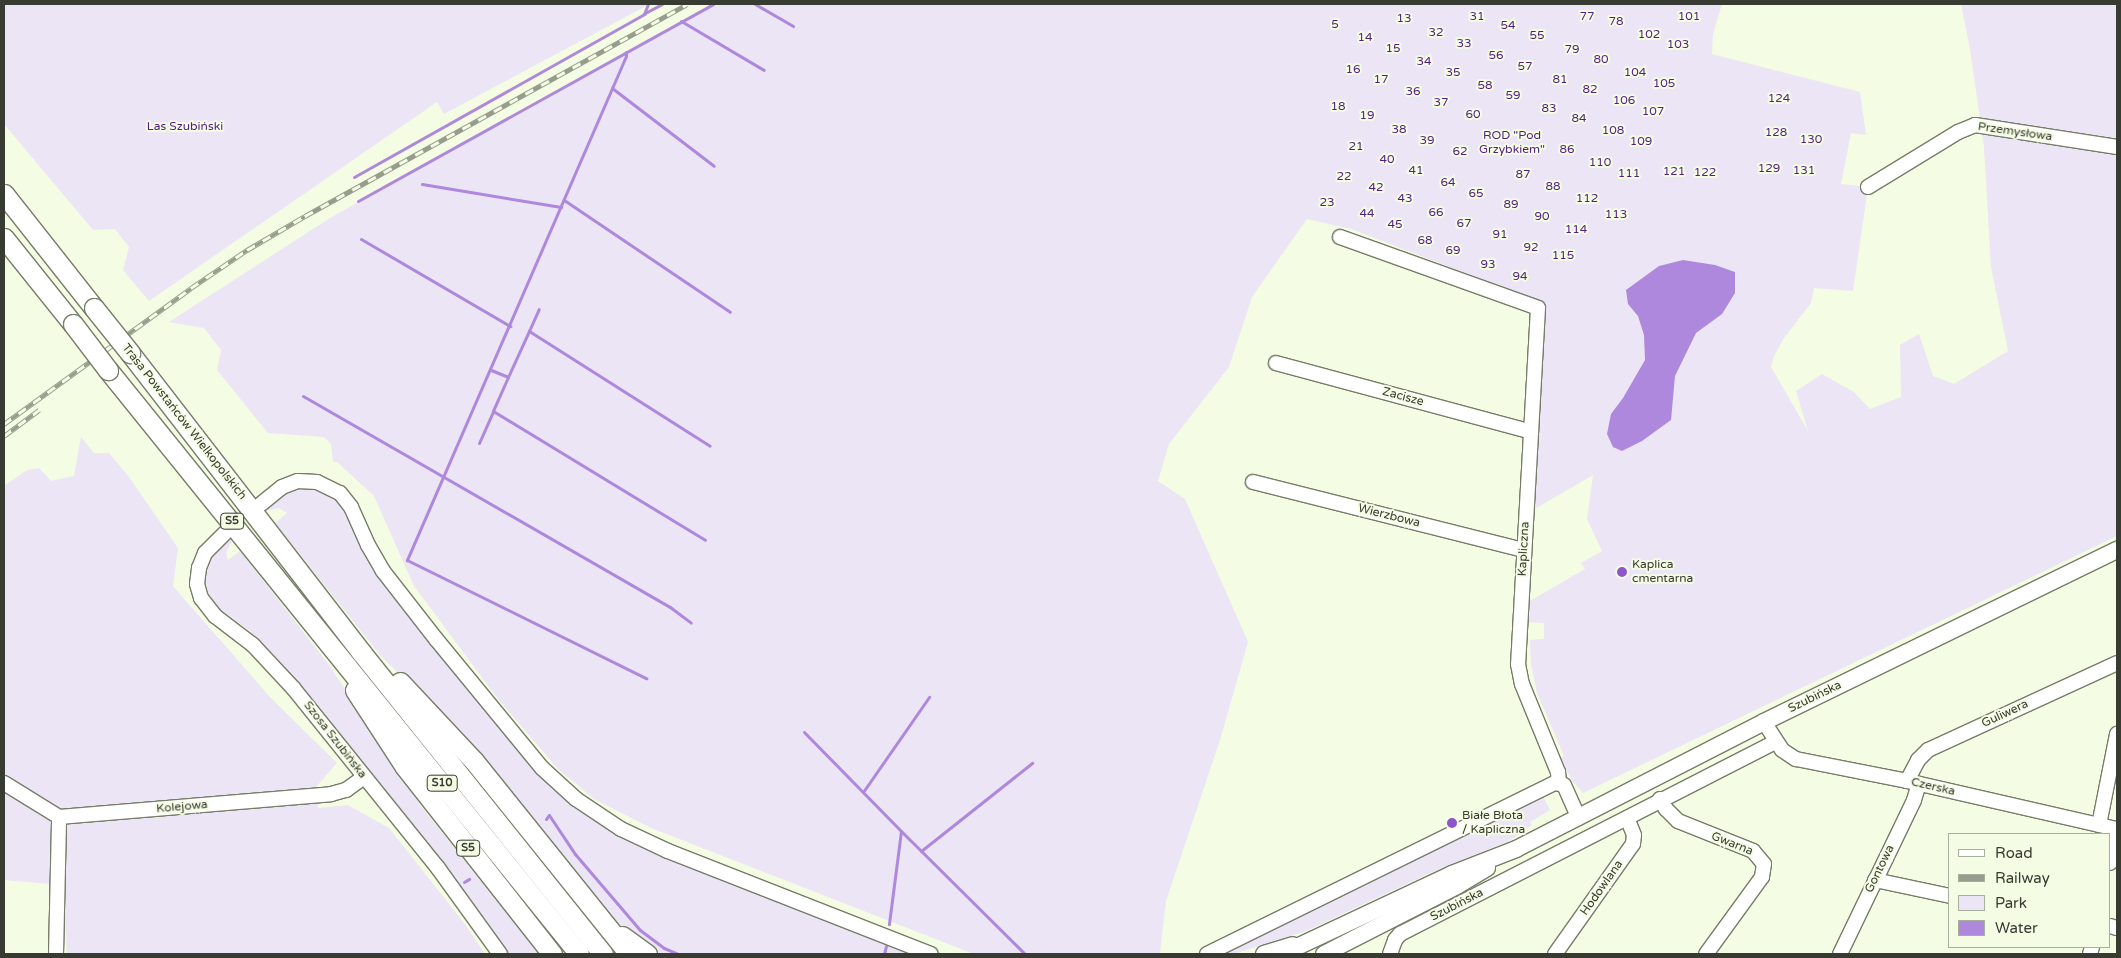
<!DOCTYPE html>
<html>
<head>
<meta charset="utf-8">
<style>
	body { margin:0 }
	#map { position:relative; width:2121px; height:958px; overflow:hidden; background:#f4fce4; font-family:"Varela Round",sans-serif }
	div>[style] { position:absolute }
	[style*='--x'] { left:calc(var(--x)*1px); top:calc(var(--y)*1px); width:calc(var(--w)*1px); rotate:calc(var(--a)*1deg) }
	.green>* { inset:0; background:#ece5f6 }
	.water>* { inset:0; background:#ae88dc }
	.stream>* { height:3px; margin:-1.5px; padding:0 1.5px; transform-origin:1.5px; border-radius:1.5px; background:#ae88dc }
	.roads { filter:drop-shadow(1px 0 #767d67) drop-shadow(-1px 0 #767d67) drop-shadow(0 1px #767d67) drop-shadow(0 -1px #767d67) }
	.minor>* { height:14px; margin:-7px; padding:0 7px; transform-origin:7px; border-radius:7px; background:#fff }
	.major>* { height:16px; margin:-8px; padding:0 8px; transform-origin:8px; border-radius:8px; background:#fff }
	.highway>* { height:19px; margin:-9.5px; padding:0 9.5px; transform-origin:9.5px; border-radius:9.5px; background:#fff }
	.rail>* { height:5px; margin-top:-2.5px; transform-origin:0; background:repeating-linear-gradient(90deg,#f4fce4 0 9px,#979d8c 0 18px); box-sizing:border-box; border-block:1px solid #979d8c }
	.bridges { filter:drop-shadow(1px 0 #767d67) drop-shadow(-1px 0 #767d67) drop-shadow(0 1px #767d67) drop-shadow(0 -1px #767d67) }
	.highway-bridge>* { height:19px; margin:-9.5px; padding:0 9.5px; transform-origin:9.5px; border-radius:9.5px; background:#fff }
	.dots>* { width:14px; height:14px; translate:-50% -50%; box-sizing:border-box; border:2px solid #f4fce4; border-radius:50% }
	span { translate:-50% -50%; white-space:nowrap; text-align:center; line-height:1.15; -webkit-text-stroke:4px #f4fce4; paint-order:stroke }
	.shield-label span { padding:1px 4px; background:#f4fce4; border:1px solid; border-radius:4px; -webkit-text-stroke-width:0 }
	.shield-label { font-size:11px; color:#383b32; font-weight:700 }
	.park-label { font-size:12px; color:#531e82 }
	.street-label { font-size:12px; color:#383b32 }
	.poi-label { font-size:12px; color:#383b32 }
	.left { translate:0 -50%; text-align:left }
	.frame { position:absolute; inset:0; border:5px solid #383b32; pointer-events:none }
	.legend { position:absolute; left:1948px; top:833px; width:162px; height:115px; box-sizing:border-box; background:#f4fce4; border:1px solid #a9af9d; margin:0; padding:6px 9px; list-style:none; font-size:15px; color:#383b32 }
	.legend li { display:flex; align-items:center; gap:10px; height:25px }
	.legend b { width:25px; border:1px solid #a9af9d }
</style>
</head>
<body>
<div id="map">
	<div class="green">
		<i style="clip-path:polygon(4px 4px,650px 4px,444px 114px,437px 102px,149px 301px,123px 270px,129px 247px,115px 229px,93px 230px,4px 124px)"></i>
		<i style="clip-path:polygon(713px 4px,1722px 4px,1713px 34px,1712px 54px,1860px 92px,1866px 135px,1851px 133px,1841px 184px,1868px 187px,1853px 291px,1814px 288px,1811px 303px,1784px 338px,1774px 356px,1771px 367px,1808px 431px,1796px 391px,1822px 374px,1854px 392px,1870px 409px,1901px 397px,1900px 345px,1919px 334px,1933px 376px,1954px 384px,2008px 351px,1991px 267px,1984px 147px,1970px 49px,1961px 4px,2117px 4px,2117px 536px,1583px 793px,1573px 782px,1560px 759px,1564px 756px,1537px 693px,1531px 664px,1530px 640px,1544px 639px,1544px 623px,1529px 622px,1530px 601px,1585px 569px,1581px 563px,1602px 551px,1587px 519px,1593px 475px,1526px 514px,1541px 309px,1536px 299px,1532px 302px,1519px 297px,1499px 286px,1351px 229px,1307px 219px,1252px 297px,1229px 367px,1169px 444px,1158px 481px,1185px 499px,1248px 642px,1220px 740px,1166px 901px,1160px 953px,974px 954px,651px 828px,594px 799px,558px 769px,498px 699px,414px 586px,374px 496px,337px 462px,333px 462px,331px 444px,324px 437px,268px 433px,217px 370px,221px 350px,204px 328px,169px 322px,330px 218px)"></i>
		<i style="clip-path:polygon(81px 437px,94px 453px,109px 453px,129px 477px,178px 548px,173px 586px,269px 696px,337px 763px,316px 787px,318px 808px,348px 805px,389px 828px,464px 923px,485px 954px,67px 954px,63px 885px,4px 880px,4px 486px,27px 470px,39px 468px,51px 481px,74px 476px)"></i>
		<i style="clip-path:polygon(312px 487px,324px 490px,339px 503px,365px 552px,513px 743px,551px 788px,586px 815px,623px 837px,918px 954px,659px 954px,630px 933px,608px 914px,432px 707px,380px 655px,275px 523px,287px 513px,279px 508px,266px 511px,264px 509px,285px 493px,295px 489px)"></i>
		<i style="clip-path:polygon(230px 539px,232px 541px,226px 553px,228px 560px,240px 551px,330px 666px,420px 805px,539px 954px,506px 954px,498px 939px,459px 885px,278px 659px,250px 631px,218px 608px,208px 592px,205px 577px,212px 553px)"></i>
		<i style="clip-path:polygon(1542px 794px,1550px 810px,1530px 822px,1532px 825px,1509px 841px,1428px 874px,1304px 932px,1233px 954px,1218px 954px,1385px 874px)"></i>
	</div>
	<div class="water">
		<i style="clip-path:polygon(1683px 260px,1715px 265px,1735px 272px,1735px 293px,1722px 314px,1696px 333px,1675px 376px,1671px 420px,1642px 441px,1622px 451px,1613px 447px,1607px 434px,1611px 414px,1623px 398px,1645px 360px,1644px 335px,1638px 316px,1628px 304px,1626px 290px,1659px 266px)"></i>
	</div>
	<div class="stream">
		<i style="--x:755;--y:4;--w:44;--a:30.1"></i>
		<i style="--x:645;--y:13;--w:19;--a:-28"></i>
		<i style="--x:681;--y:21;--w:96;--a:30.6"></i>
		<i style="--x:626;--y:52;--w:4;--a:90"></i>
		<i style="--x:626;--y:56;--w:550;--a:113.49"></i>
		<i style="--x:407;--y:560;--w:267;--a:26.3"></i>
		<i style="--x:612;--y:88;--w:128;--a:37.4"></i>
		<i style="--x:354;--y:177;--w:333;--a:-29.3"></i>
		<i style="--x:644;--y:14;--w:11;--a:-68"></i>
		<i style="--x:422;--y:184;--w:141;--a:9.4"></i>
		<i style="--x:564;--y:200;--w:200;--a:34"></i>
		<i style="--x:358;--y:201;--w:406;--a:-29"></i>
		<i style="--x:361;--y:239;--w:173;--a:30.3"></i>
		<i style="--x:529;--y:331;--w:24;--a:-66"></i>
		<i style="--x:491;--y:370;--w:18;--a:22"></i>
		<i style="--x:508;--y:377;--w:51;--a:-65.5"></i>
		<i style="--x:529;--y:331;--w:214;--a:32.4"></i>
		<i style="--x:508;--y:377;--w:37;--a:114"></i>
		<i style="--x:493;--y:411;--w:248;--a:31.3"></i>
		<i style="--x:303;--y:396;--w:423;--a:29.9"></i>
		<i style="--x:670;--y:607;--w:26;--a:37"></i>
		<i style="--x:479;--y:443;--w:35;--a:-66"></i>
		<i style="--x:804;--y:732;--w:139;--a:45.6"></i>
		<i style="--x:901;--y:831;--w:94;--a:97.4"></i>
		<i style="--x:863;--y:792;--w:116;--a:-55.2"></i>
		<i style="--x:546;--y:819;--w:5;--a:-53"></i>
		<i style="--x:549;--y:815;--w:47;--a:56.3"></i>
		<i style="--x:575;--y:854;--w:100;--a:49.5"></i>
		<i style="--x:640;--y:930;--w:30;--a:37"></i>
		<i style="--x:664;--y:948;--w:15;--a:23"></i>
		<i style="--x:902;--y:832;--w:173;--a:44.8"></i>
		<i style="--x:921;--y:851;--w:142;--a:-38.4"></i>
		<i style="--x:464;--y:882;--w:6;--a:-31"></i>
		<i style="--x:884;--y:954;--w:8;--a:-76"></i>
	</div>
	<div class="roads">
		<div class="minor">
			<i style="--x:1868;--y:187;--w:105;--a:-31.4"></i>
			<i style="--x:1958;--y:132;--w:18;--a:-22"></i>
			<i style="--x:1975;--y:125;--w:144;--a:8.8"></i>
			<i style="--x:1340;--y:237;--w:210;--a:19.7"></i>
			<i style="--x:1538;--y:308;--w:357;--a:93.2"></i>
			<i style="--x:1518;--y:664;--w:20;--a:79"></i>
			<i style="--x:1522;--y:684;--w:95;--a:67.8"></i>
			<i style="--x:1558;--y:772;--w:10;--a:84"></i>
			<i style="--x:1276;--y:363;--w:264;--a:15.1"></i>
			<i style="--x:1253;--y:482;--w:278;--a:14.1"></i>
			<i style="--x:261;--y:504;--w:27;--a:-39"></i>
			<i style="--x:282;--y:487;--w:17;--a:-21"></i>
			<i style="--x:298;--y:481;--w:19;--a:3"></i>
			<i style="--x:317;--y:482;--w:25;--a:26"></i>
			<i style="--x:340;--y:493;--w:18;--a:52"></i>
			<i style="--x:351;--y:507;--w:42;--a:65.9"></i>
			<i style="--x:368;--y:545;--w:30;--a:60"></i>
			<i style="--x:383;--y:571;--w:86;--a:52.1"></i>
			<i style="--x:436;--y:639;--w:167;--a:50.6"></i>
			<i style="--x:542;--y:768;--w:46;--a:42.4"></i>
			<i style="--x:576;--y:799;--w:54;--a:33.7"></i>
			<i style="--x:621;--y:829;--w:52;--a:25.1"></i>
			<i style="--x:668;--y:851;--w:282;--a:21.4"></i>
			<i style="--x:225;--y:533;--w:28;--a:135"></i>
			<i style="--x:205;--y:553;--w:16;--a:112"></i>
			<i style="--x:199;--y:568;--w:16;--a:97"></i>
			<i style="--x:197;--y:584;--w:15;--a:74"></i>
			<i style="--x:201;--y:598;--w:23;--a:52"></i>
			<i style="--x:215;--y:616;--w:48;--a:37.3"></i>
			<i style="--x:253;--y:645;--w:60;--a:47"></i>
			<i style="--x:294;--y:689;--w:230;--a:51.2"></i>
			<i style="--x:438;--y:868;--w:106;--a:54.2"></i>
			<i style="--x:1764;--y:722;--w:33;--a:57"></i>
			<i style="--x:1782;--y:750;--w:17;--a:33"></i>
			<i style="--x:1796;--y:759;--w:113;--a:11.2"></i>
			<i style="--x:1907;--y:781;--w:215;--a:12.9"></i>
			<i style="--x:1907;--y:781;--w:24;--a:-62"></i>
			<i style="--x:1918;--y:760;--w:14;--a:-45"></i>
			<i style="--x:1928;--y:750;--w:208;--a:-24.7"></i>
			<i style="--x:4;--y:783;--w:65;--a:31.7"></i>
			<i style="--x:59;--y:817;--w:273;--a:-4.8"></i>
			<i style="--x:331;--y:794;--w:16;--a:-15"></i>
			<i style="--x:346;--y:790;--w:22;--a:-36"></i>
			<i style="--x:1660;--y:799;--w:12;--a:59"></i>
			<i style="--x:1666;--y:809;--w:17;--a:45"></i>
			<i style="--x:1678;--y:821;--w:81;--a:21.8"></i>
			<i style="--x:1753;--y:851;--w:17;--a:50"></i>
			<i style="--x:1764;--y:864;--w:13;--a:99"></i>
			<i style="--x:1762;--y:877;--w:95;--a:126"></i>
			<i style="--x:2099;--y:825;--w:93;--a:-78.8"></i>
			<i style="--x:2110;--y:863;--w:35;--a:-78"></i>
			<i style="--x:1875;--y:880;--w:77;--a:12"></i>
			<i style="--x:2110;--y:926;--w:7;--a:16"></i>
			<i style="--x:56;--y:954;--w:137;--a:-88.7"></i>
			<i style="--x:1207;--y:954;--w:388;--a:-26.2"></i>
			<i style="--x:1555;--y:783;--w:9;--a:13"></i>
			<i style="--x:1564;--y:785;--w:36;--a:66"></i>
			<i style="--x:1390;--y:954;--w:15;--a:-70"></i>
			<i style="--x:1395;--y:940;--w:8;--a:-50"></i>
			<i style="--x:1400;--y:934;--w:421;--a:-27.1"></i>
			<i style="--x:1555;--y:954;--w:135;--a:-54.7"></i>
			<i style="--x:1633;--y:844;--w:9;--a:-84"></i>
			<i style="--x:1634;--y:835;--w:18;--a:-112"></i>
			<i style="--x:1840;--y:954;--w:171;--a:-64.3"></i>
			<i style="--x:1914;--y:800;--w:17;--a:-73"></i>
			<i style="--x:2090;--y:954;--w:7;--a:-74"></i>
		</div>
		<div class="major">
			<i style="--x:1264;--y:954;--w:30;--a:-17"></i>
			<i style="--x:1282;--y:954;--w:188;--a:-25.2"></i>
			<i style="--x:1452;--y:874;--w:69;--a:-21.3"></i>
			<i style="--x:1516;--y:849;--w:279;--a:-27.1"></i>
			<i style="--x:1764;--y:722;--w:393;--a:-26"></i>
			<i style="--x:1324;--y:954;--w:149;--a:-27.1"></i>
			<i style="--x:1457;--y:886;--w:35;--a:-31"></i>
		</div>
		<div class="highway">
			<i style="--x:4;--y:194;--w:145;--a:51.7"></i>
			<i style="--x:4;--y:238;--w:110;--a:51.3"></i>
			<i style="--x:130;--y:353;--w:378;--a:52.3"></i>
			<i style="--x:361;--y:652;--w:387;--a:51.3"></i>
			<i style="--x:108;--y:370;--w:750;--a:51.11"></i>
			<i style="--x:400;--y:682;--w:108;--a:46.9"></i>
			<i style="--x:474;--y:761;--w:248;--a:51.2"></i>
			<i style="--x:355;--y:690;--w:92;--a:57"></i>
			<i style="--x:405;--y:767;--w:238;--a:51.8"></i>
			<i style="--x:622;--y:936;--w:31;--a:36"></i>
		</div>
	</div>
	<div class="rail">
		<i style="--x:4;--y:424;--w:231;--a:-36"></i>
		<i style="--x:191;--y:288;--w:68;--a:-34.2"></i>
		<i style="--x:247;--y:250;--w:67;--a:-30.4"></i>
		<i style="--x:305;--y:216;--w:437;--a:-29"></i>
		<i style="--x:4;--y:436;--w:44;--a:-36.6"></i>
	</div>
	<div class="bridges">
		<div class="highway-bridge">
			<i style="--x:94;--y:308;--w:58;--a:51.3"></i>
			<i style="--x:73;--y:324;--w:58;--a:52.7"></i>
		</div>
	</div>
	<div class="dots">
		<i style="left:1622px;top:572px;background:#8f55cc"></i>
		<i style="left:1452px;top:823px;background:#8f55cc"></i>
	</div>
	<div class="shield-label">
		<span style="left:232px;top:521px">S5</span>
		<span style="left:442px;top:783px">S10</span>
		<span style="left:468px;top:848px">S5</span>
	</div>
	<div class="park-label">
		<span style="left:1477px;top:17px">31</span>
		<span style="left:1587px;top:17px">77</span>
		<span style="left:1689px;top:17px">101</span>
		<span style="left:1404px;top:19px">13</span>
		<span style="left:1616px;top:22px">78</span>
		<span style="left:1335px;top:25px">5</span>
		<span style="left:1508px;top:26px">54</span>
		<span style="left:1436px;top:33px">32</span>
		<span style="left:1649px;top:35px">102</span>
		<span style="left:1537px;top:36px">55</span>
		<span style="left:1365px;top:38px">14</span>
		<span style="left:1464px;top:44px">33</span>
		<span style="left:1678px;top:45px">103</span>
		<span style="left:1393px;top:49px">15</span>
		<span style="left:1572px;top:50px">79</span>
		<span style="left:1496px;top:56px">56</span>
		<span style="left:1601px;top:60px">80</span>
		<span style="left:1424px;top:62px">34</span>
		<span style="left:1525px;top:67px">57</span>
		<span style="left:1353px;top:70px">16</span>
		<span style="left:1453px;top:73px">35</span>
		<span style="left:1635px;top:73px">104</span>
		<span style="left:1381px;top:80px">17</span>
		<span style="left:1560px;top:80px">81</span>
		<span style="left:1664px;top:84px">105</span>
		<span style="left:1485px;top:86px">58</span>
		<span style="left:1590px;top:90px">82</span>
		<span style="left:1413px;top:92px">36</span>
		<span style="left:1513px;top:96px">59</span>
		<span style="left:1779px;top:99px">124</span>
		<span style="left:1624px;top:101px">106</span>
		<span style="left:1441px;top:103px">37</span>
		<span style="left:1338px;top:107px">18</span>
		<span style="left:1549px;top:109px">83</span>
		<span style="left:1653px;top:112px">107</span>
		<span style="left:1473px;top:115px">60</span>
		<span style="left:1367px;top:116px">19</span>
		<span style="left:1579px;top:119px">84</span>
		<span style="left:185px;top:127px">Las Szubiński</span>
		<span style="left:1399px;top:130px">38</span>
		<span style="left:1613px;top:131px">108</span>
		<span style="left:1776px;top:133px">128</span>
		<span style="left:1512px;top:143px">ROD "Pod<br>Grzybkiem"</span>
		<span style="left:1811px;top:140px">130</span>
		<span style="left:1427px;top:141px">39</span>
		<span style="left:1641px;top:142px">109</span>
		<span style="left:1356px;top:147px">21</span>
		<span style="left:1567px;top:150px">86</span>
		<span style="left:1460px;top:152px">62</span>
		<span style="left:1387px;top:160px">40</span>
		<span style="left:1600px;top:163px">110</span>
		<span style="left:1769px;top:169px">129</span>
		<span style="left:1416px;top:171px">41</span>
		<span style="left:1804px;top:171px">131</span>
		<span style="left:1674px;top:172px">121</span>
		<span style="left:1705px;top:173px">122</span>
		<span style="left:1629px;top:174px">111</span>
		<span style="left:1523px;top:175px">87</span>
		<span style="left:1344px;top:177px">22</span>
		<span style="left:1448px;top:183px">64</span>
		<span style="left:1553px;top:187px">88</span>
		<span style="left:1376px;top:188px">42</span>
		<span style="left:1476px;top:194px">65</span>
		<span style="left:1405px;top:199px">43</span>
		<span style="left:1587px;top:199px">112</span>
		<span style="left:1327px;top:203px">23</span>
		<span style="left:1511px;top:205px">89</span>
		<span style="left:1436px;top:213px">66</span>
		<span style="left:1367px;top:214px">44</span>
		<span style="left:1616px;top:215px">113</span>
		<span style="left:1542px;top:217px">90</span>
		<span style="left:1464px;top:224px">67</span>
		<span style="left:1395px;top:225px">45</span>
		<span style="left:1576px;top:230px">114</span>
		<span style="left:1500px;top:235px">91</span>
		<span style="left:1425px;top:241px">68</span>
		<span style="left:1531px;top:248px">92</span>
		<span style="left:1453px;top:251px">69</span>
		<span style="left:1563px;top:256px">115</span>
		<span style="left:1488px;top:265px">93</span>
		<span style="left:1520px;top:277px">94</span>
	</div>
	<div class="street-label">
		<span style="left:2015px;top:132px;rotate:8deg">Przemysłowa</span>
		<span style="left:1403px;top:397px;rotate:15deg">Zacisze</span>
		<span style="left:184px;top:422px;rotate:52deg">Trasa Powstańców Wielkopolskich</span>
		<span style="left:1389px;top:516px;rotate:14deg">Wierzbowa</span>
		<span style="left:1524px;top:549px;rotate:-87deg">Kapliczna</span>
		<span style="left:1815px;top:697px;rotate:-26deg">Szubińska</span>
		<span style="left:2005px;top:714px;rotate:-25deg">Guliwera</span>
		<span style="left:335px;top:740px;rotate:52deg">Szosa Szubińska</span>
		<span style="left:1933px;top:787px;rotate:13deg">Czerska</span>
		<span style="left:182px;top:807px;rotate:-5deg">Kolejowa</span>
		<span style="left:1732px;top:844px;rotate:22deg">Gwarna</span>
		<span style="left:1880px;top:869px;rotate:-64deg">Gontowa</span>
		<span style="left:1602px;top:888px;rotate:-55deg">Hodowlana</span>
		<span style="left:1457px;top:905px;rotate:-27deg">Szubińska</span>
	</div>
	<div class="poi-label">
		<span class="left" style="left:1632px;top:572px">Kaplica<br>cmentarna</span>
		<span class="left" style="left:1462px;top:823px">Białe Błota<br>/ Kapliczna</span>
	</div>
	<div class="frame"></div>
	<ul class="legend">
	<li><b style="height:6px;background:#fff"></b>Road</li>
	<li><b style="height:6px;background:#979d8c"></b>Railway</li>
	<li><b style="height:14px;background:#ece5f6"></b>Park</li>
	<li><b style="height:14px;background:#ae88dc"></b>Water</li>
	</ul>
</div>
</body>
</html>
